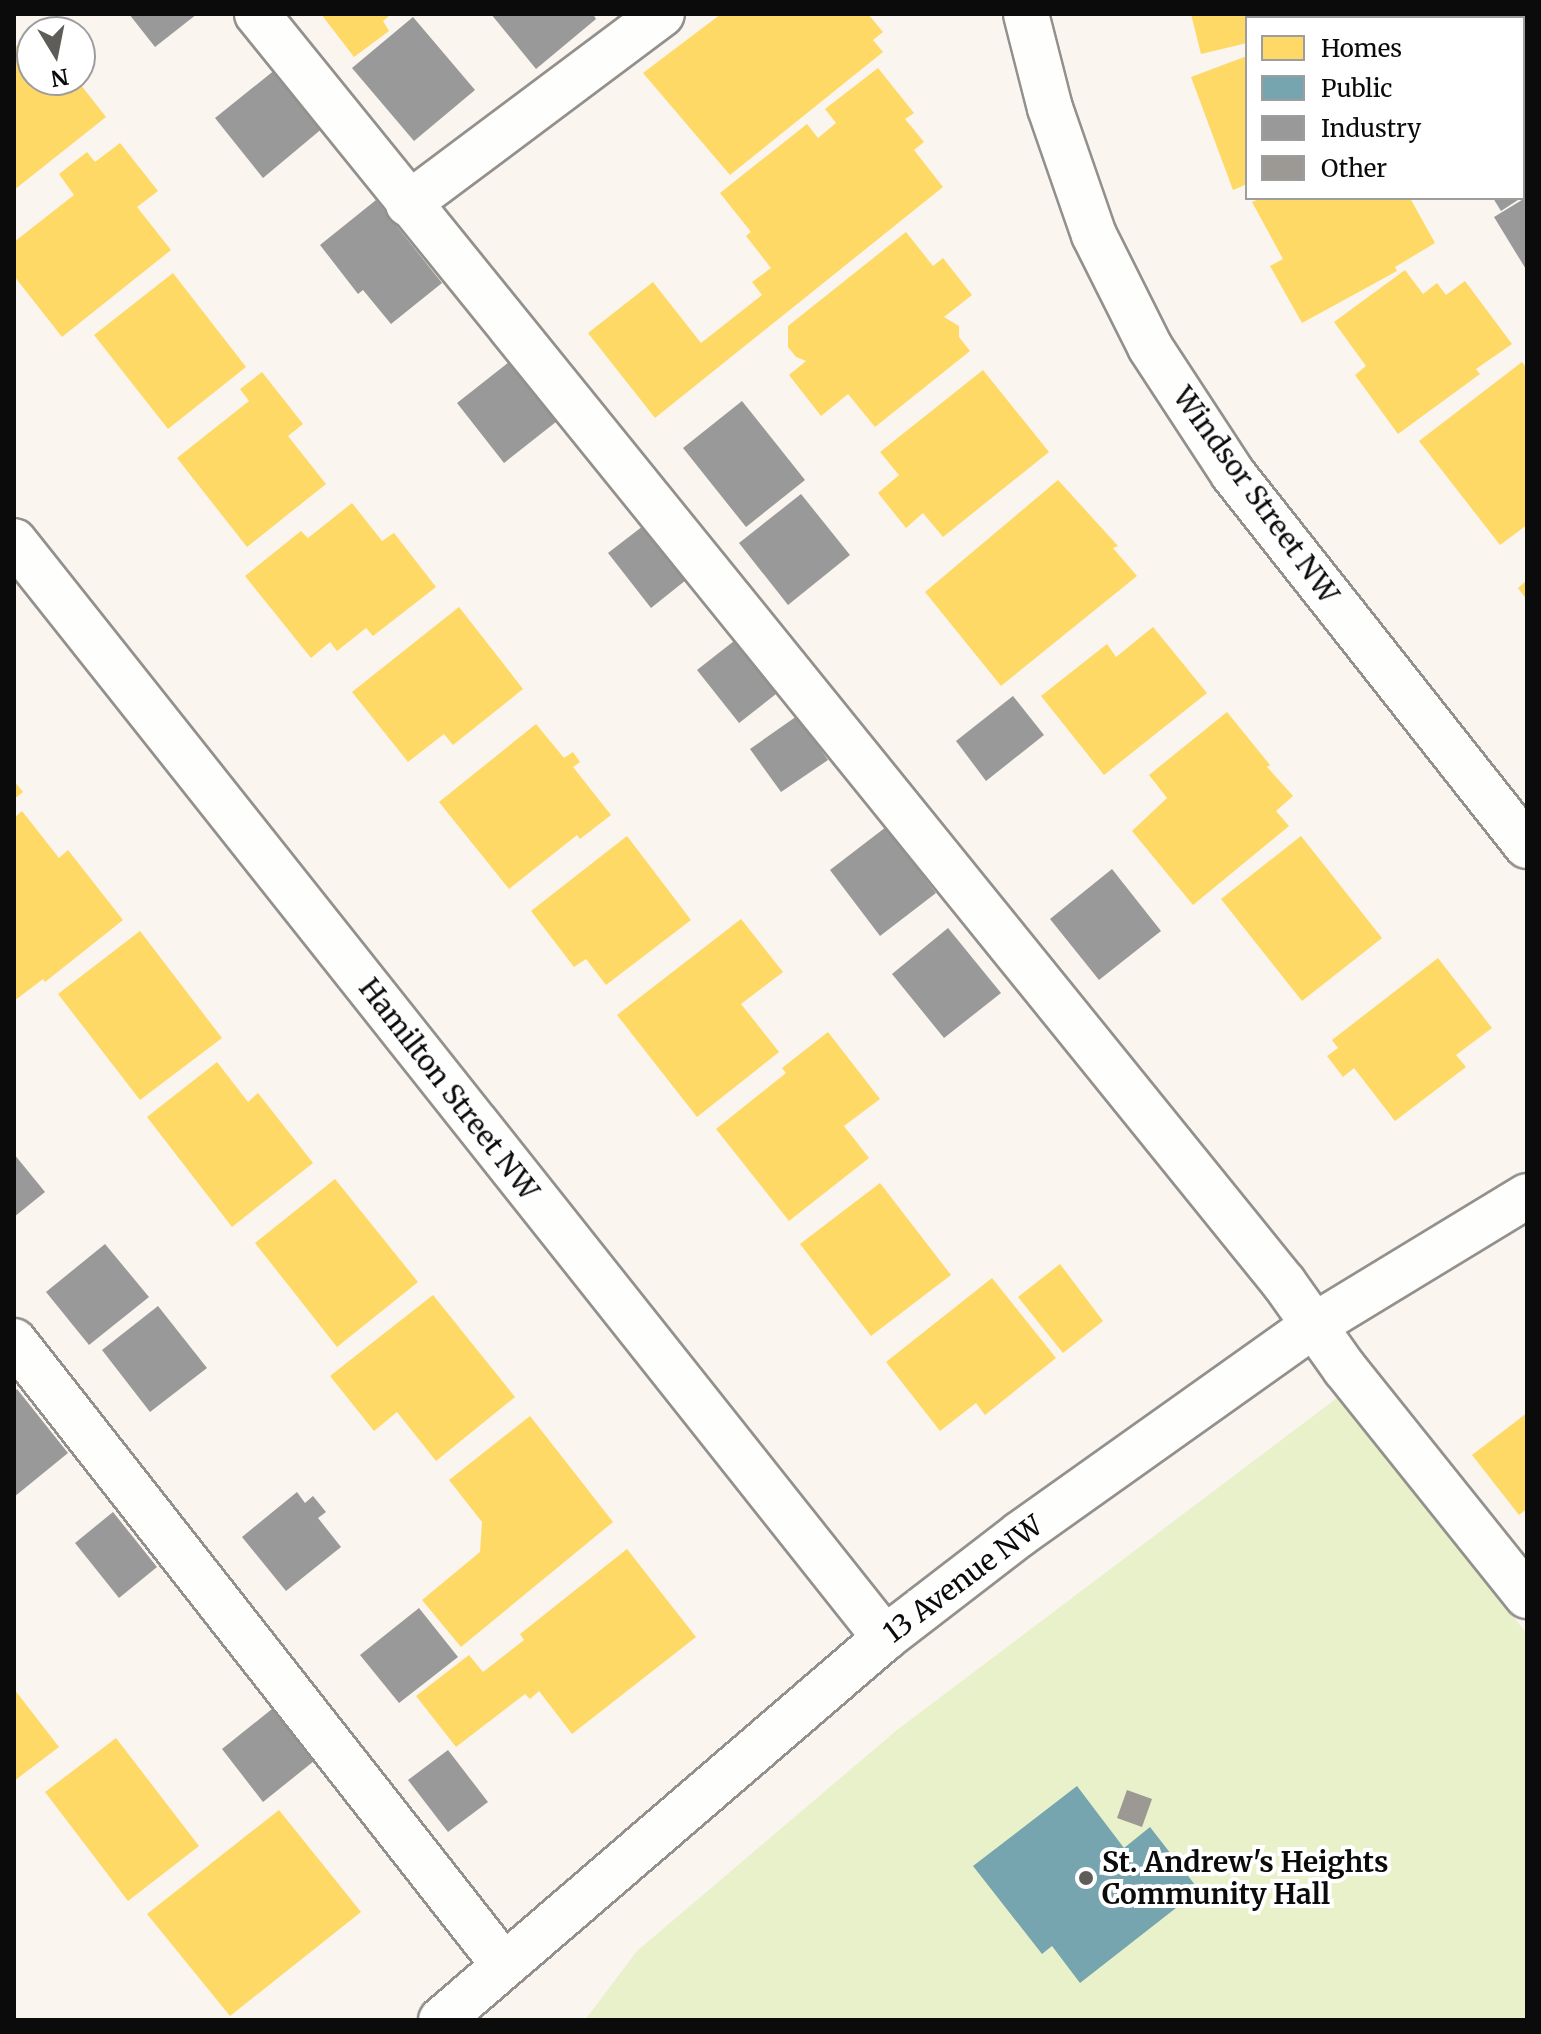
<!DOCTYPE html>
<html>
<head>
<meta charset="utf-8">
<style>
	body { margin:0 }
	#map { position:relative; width:1541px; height:2034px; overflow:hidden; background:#faf5ee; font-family:Merriweather,serif }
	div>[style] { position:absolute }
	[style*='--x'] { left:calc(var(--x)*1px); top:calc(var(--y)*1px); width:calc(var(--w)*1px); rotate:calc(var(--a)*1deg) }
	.green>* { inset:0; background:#e9f1cb }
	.homes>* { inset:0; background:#ffd966 }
	.public>* { inset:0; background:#76a5af }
	.industry>* { inset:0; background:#999 }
	.building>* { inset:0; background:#9c9894 }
	.roads { filter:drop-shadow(2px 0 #93908d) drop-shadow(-2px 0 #93908d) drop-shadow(0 2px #93908d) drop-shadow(0 -2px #93908d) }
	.minor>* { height:44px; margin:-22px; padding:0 22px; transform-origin:22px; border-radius:22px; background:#fefefc }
	.dots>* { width:22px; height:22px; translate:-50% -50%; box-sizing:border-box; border:4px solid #fff; border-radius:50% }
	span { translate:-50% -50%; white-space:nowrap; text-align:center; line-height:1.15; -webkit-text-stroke:8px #fff; paint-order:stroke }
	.street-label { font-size:28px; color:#0b0b0b }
	.poi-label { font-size:28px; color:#0b0b0b; font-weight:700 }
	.left { translate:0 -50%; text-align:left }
	.frame { position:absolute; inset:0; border:16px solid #0b0b0b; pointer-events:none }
	.legend { position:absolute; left:1245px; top:16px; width:280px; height:184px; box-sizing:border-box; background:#fff; border:2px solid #9d9d9d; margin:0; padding:10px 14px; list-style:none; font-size:24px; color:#0b0b0b }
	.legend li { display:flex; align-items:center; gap:16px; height:40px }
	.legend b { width:40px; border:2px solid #9d9d9d }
	.north { position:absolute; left:16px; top:16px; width:80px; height:80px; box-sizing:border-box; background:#fff; border:2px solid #9d9d9d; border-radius:50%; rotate:170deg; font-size:22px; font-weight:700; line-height:32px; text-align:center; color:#0b0b0b }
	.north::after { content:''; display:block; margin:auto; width:28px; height:36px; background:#5f5d5a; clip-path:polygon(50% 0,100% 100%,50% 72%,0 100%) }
</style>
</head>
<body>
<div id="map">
	<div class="green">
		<i style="clip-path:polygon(1337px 1398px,1527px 1634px,1527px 2020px,585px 2020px,637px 1951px,897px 1730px)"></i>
	</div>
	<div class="homes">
		<i style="clip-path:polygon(321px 14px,391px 14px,383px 21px,389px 31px,354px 57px)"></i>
		<i style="clip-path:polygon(721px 14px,868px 14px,883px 32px,873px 40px,883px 52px,730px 175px,643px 73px)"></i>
		<i style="clip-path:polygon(1191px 14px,1288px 14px,1289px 18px,1247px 18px,1247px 43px,1201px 54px)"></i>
		<i style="clip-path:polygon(32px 34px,32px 80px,77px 80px,106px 117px,14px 190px,14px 48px)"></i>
		<i style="clip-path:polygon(1247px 56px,1247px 184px,1233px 190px,1191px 77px)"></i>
		<i style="clip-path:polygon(878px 68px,914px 113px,905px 119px,924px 142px,914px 150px,943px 187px,655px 418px,588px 333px,653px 282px,701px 343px,762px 295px,752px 282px,771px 268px,746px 236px,751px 232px,720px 193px,807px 124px,818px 138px,836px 123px,825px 109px)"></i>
		<i style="clip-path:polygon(120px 143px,158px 191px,137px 207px,171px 250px,62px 337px,14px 276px,14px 242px,74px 195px,59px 174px,87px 152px,95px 162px)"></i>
		<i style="clip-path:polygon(1261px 198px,1410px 198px,1435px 243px,1395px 267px,1397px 271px,1302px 323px,1270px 266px,1283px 259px,1252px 202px)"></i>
		<i style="clip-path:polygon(906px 232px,933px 266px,943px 258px,972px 295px,944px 317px,959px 326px,959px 337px,970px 351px,875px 427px,848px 394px,821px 416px,789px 375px,806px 361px,796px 357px,788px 347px,788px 326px)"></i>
		<i style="clip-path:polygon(1405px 270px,1423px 294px,1437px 283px,1446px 295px,1465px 281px,1512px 344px,1476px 369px,1480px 374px,1398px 434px,1355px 375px,1366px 366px,1334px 322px)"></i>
		<i style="clip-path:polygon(173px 273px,246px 367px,168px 429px,94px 335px)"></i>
		<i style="clip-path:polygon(1522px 362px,1527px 369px,1527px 525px,1500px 545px,1419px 441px)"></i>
		<i style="clip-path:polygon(983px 370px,1049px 452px,943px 537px,923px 513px,906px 528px,878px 493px,899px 475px,880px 452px)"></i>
		<i style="clip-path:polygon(262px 372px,303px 424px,288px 436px,326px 484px,247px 547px,177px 458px,249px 401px,240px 389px)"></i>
		<i style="clip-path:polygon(1058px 480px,1118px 546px,1113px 548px,1137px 576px,1001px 686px,925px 592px)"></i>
		<i style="clip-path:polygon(352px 503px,382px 541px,394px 533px,436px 587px,373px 636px,366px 628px,337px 651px,330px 642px,311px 658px,245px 576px,301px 531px,308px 538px)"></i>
		<i style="clip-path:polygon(1527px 580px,1527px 600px,1518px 588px)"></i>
		<i style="clip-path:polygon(459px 607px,523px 689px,453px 745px,444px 734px,408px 762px,352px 692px)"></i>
		<i style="clip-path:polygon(1153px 627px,1207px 693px,1104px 775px,1041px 696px,1107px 644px,1116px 657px)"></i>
		<i style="clip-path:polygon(1227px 712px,1270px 765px,1267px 767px,1293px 796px,1276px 811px,1289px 826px,1193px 905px,1132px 831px,1167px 798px,1149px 775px)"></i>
		<i style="clip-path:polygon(536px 724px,564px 758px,573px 752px,580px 762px,573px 767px,611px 815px,580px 839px,577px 835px,509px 889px,439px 802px)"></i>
		<i style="clip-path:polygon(14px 781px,23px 792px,14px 799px)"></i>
		<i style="clip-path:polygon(22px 811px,59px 858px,68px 850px,123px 920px,45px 982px,43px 979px,14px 1001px,14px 818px)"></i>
		<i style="clip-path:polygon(627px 836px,691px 920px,606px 985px,586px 959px,574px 967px,531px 911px)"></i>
		<i style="clip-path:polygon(1301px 836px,1382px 938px,1302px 1001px,1221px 899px)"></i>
		<i style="clip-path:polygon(741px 919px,783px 972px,741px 1004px,779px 1052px,697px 1117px,617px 1015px)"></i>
		<i style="clip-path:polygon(140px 931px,222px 1038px,140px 1100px,58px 994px)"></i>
		<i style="clip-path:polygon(1438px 958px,1492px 1028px,1456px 1055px,1466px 1067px,1395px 1121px,1354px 1068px,1343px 1077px,1327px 1056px,1338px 1048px,1332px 1040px)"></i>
		<i style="clip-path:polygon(828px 1032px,880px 1099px,844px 1126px,869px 1158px,789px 1221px,716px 1129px,786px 1073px,782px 1068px)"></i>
		<i style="clip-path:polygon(217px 1062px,248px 1102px,258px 1093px,313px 1163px,232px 1227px,147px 1117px)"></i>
		<i style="clip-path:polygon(335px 1179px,418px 1282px,337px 1347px,255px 1243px)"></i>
		<i style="clip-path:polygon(880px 1183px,951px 1275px,871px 1336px,800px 1244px)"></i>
		<i style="clip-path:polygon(1060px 1264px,1103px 1321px,1063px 1353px,1018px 1297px)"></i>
		<i style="clip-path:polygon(992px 1278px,1056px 1358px,985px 1415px,976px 1403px,940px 1431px,886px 1362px)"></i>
		<i style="clip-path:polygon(433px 1295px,515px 1397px,436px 1461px,397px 1412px,374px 1431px,330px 1376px)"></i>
		<i style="clip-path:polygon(1527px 1413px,1527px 1509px,1519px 1515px,1472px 1455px)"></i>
		<i style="clip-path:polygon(530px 1416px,613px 1522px,461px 1647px,422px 1600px,480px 1552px,482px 1522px,449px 1480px)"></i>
		<i style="clip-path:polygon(627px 1549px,696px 1637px,572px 1734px,539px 1691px,530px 1699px,525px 1694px,456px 1747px,416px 1696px,469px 1655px,483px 1672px,524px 1640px,520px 1634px)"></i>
		<i style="clip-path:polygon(14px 1689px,59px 1747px,14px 1781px)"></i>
		<i style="clip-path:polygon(116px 1738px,199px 1846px,128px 1901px,45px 1792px)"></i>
		<i style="clip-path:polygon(279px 1810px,361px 1912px,230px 2016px,147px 1914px)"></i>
	</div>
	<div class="public">
		<i style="clip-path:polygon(1077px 1786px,1124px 1848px,1150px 1827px,1199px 1890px,1080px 1983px,1052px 1946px,1042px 1954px,973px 1866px)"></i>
	</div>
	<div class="industry">
		<i style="clip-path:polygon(129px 14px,197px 14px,155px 47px)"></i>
		<i style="clip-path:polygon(491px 14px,593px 14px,596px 19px,536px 69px)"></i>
		<i style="clip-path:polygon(1434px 14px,1490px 14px,1491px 18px,1424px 18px)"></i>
		<i style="clip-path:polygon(413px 17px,475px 90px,414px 141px,352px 68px)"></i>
		<i style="clip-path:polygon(276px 69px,324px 127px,263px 178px,215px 118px)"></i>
		<i style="clip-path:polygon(1523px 113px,1527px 119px,1527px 194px,1523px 197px)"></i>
		<i style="clip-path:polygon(1527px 197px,1527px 271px,1494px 217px)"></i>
		<i style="clip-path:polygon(1493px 198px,1521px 198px,1501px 211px)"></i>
		<i style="clip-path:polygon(376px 200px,442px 283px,391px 324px,363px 290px,358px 294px,320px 245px)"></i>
		<i style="clip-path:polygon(514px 358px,561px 418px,504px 463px,457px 403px)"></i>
		<i style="clip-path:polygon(742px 401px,805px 480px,746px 527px,683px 448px)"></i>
		<i style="clip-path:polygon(801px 494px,850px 555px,788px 605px,739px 543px)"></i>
		<i style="clip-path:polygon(643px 526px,686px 580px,651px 608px,608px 553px)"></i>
		<i style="clip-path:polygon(734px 641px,776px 694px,739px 723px,697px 670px)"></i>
		<i style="clip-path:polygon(1013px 696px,1044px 735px,986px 781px,956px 741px)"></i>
		<i style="clip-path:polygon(797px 716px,828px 760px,781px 792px,750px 749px)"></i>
		<i style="clip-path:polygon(886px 827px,936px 893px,880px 936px,830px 870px)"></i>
		<i style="clip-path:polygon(1112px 869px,1161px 931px,1099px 980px,1050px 919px)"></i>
		<i style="clip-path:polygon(948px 928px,1001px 993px,944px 1038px,892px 974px)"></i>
		<i style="clip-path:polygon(14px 1154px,45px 1192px,14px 1217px)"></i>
		<i style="clip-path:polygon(105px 1244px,149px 1297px,89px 1345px,46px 1292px)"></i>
		<i style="clip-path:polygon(158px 1306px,207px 1368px,150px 1412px,102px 1350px)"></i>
		<i style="clip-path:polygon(17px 1389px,68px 1453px,14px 1497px,14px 1392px)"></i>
		<i style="clip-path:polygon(297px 1492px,305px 1503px,313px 1496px,326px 1512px,318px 1518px,341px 1547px,286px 1591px,242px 1537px)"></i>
		<i style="clip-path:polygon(113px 1512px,157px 1567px,119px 1598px,75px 1543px)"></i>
		<i style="clip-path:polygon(419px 1608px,458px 1657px,399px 1703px,360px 1655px)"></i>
		<i style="clip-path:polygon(272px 1709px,314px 1761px,263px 1802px,222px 1749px)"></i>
		<i style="clip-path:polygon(448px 1750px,488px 1802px,448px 1832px,408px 1780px)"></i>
	</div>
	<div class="building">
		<i style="clip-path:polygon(1127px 1790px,1152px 1799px,1142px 1827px,1117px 1818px)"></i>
	</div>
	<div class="roads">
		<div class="minor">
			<i style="--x:257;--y:14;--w:1633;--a:51.02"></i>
			<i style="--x:1284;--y:1283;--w:105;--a:54.7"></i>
			<i style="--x:1345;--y:1369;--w:291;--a:51.3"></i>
			<i style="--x:1026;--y:14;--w:97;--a:75.7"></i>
			<i style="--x:1050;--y:108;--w:134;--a:70.9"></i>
			<i style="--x:1094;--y:235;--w:125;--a:63.4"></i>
			<i style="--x:1150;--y:347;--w:152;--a:56.8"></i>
			<i style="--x:1233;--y:474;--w:474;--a:51.7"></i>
			<i style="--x:1510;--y:14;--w:4;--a:63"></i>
			<i style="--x:1523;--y:53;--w:14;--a:73"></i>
			<i style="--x:408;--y:204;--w:317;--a:-36.8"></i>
			<i style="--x:14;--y:541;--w:1401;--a:51.55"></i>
			<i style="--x:14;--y:1341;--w:792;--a:51.87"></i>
			<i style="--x:441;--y:2020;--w:586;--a:-40.71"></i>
			<i style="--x:885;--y:1638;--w:170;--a:-37.6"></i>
			<i style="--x:1020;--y:1534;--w:359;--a:-35.4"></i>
			<i style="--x:1313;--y:1326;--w:250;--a:-31.3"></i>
		</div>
	</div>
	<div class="dots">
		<i style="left:1086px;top:1878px;background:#5f5d5a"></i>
	</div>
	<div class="street-label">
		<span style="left:1256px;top:495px;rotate:54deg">Windsor Street NW</span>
		<span style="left:449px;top:1089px;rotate:52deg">Hamilton Street NW</span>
		<span style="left:963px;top:1579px;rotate:-37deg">13 Avenue NW</span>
	</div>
	<div class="poi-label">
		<span class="left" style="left:1102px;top:1878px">St. Andrew's Heights<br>Community Hall</span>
	</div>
	<div class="frame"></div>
	<ul class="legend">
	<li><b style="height:22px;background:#ffd966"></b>Homes</li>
	<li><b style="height:22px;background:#76a5af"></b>Public</li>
	<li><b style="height:22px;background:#999"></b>Industry</li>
	<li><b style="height:22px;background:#9c9894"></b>Other</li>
	</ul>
	<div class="north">N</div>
</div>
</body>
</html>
